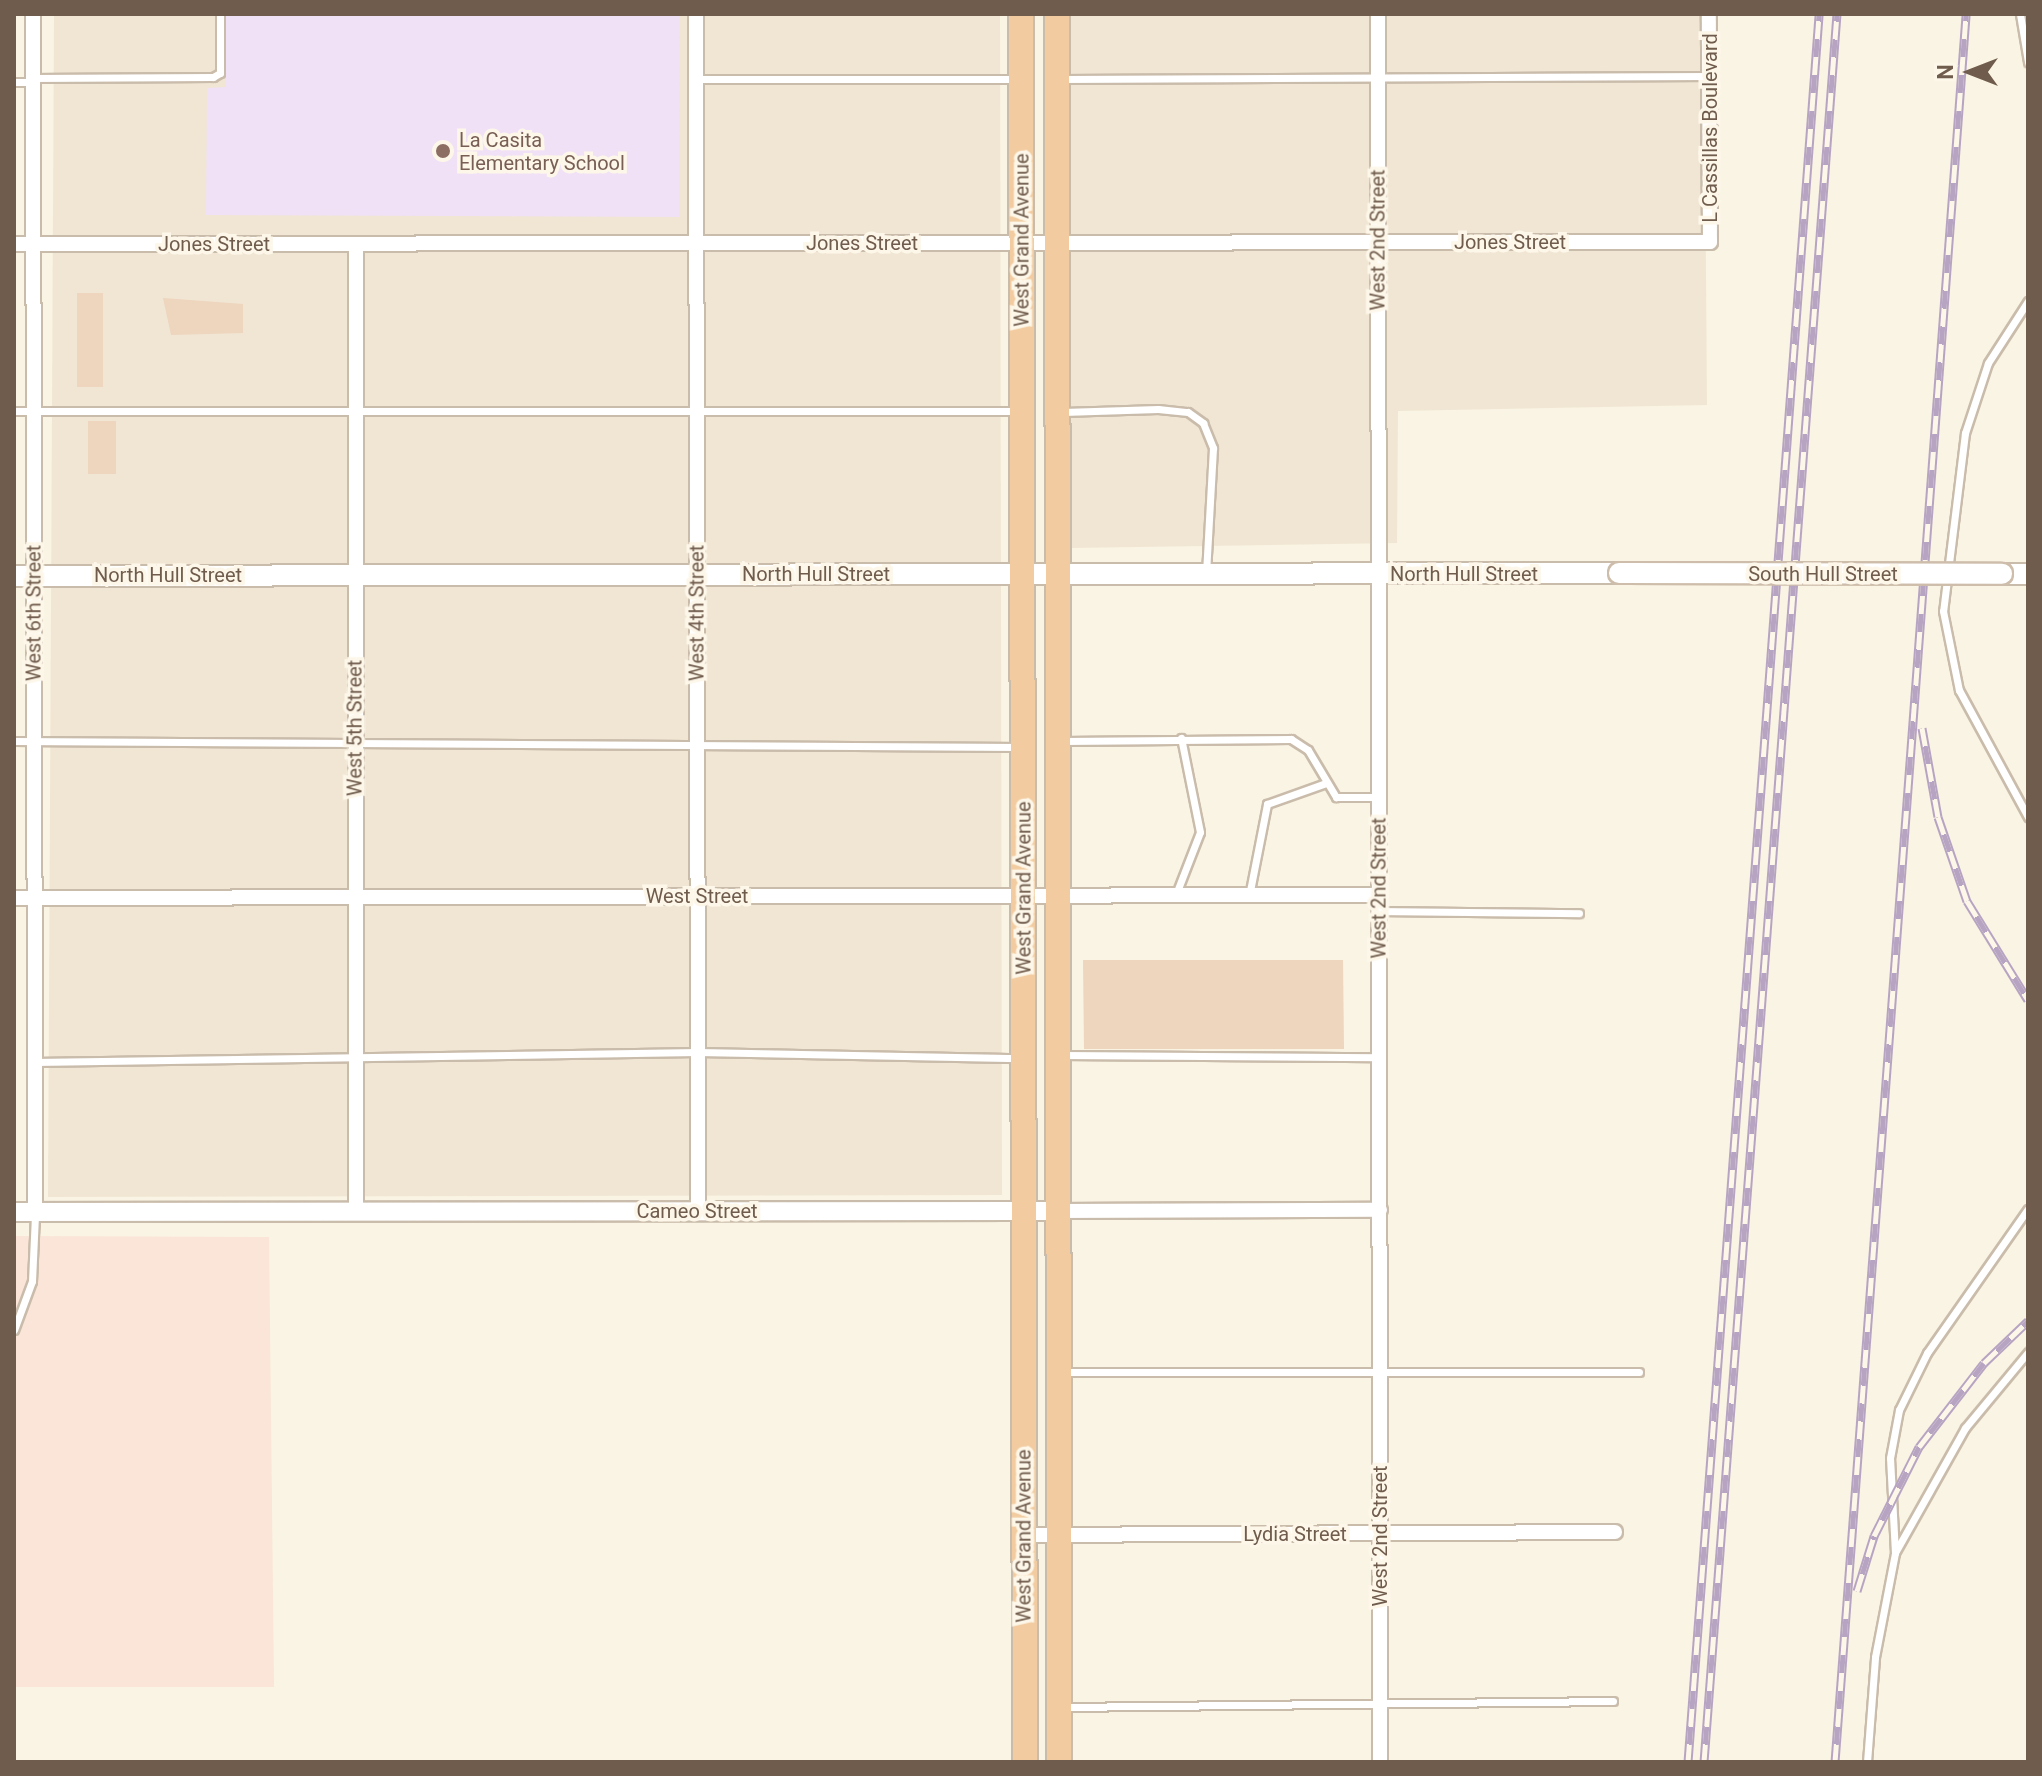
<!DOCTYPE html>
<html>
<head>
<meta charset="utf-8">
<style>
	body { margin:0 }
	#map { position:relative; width:2042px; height:1776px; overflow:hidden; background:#faf4e4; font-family:Roboto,sans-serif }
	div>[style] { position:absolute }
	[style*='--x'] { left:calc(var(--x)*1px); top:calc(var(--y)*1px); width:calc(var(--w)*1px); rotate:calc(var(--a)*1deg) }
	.residential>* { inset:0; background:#f1e6d3 }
	.commercial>* { inset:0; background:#fae5d8 }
	.education>* { inset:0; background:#f0e1f6 }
	.building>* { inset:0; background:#edd5be }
	.roads { filter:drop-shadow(2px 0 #cabcab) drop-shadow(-2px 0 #cabcab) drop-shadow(0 2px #cabcab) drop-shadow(0 -2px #cabcab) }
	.service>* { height:7px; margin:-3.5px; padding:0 3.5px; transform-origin:3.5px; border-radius:3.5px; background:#fff }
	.minor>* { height:14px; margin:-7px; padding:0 7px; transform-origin:7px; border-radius:7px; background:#fff }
	.tertiary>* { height:18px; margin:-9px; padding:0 9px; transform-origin:9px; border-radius:9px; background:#fff }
	.secondary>* { height:20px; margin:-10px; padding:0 10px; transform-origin:10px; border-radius:10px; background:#fff }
	.trunk>* { height:24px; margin:-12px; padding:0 12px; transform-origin:12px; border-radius:12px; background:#f2cca0 }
	.rail>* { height:9px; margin-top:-4.5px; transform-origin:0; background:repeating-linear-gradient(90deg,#fdf7ea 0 18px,#b7a4c2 0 36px); box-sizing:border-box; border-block:2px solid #b7a4c2 }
	.bridges { filter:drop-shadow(2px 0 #cdbdaa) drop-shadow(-2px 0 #cdbdaa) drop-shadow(0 2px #cdbdaa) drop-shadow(0 -2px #cdbdaa) }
	.secondary-bridge>* { height:20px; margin:-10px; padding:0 10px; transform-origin:10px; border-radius:10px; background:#fff }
	.dots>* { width:22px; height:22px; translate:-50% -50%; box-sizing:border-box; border:4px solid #fdf7ea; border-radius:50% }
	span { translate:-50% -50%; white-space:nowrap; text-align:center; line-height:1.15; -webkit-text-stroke:7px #fdf7ea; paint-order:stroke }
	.street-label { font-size:20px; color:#705c4c }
	.education-label { font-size:20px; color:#785e54 }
	.left { translate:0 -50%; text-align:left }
	.frame { position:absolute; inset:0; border:16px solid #705c4c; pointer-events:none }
	.north { position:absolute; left:1930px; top:32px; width:80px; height:80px; -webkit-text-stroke:6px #fdf7ea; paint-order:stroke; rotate:270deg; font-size:22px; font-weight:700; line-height:32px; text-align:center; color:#705c4c }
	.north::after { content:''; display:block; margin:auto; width:28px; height:36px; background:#705c4c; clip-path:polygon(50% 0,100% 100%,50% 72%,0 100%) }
</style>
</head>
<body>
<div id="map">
	<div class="residential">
		<i style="clip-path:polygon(54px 14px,1000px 14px,1002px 1195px,48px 1197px)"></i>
		<i style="clip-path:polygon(1068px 14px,1704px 14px,1707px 405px,1398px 411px,1397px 543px,1070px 548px)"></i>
	</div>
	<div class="commercial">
		<i style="clip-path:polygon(14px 1236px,269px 1237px,274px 1687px,14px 1687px)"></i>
	</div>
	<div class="education">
		<i style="clip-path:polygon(226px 14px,680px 14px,679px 217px,206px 215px,207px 88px,226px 87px)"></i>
	</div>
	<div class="building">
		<i style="clip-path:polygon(77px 293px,103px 293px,103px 387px,77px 387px)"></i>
		<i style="clip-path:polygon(163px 298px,243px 304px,243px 333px,171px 335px)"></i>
		<i style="clip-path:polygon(88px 421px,116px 421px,116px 474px,88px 474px)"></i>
		<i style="clip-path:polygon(1083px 960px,1343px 960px,1344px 1049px,1084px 1049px)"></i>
	</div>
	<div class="roads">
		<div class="service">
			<i style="--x:2020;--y:14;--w:49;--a:80.5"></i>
			<i style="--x:33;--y:78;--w:180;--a:-0.3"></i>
			<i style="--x:213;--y:77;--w:8;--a:-30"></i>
			<i style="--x:220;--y:73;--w:59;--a:-90"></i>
			<i style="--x:696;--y:79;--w:319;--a:0"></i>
			<i style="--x:1063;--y:79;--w:647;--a:-0.27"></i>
			<i style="--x:14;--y:82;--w:19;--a:0"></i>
			<i style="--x:2028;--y:301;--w:74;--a:122.8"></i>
			<i style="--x:1988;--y:363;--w:74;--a:108.2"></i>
			<i style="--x:1965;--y:433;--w:179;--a:97"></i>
			<i style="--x:1943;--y:611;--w:81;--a:78.6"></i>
			<i style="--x:1959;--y:690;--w:145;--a:61.5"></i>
			<i style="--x:14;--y:411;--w:1006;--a:0"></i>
			<i style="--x:1063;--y:412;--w:95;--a:-1.8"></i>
			<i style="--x:1158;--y:409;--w:30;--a:6"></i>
			<i style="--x:1188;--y:412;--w:19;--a:36"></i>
			<i style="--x:1203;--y:423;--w:27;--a:68"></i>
			<i style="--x:1213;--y:448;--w:124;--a:93.2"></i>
			<i style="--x:14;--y:741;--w:1006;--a:0.34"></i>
			<i style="--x:1063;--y:741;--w:228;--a:-0.5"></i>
			<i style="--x:1291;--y:739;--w:20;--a:33"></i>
			<i style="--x:1308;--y:750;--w:55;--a:59.2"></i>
			<i style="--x:1336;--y:797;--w:43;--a:0"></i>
			<i style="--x:1176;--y:894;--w:66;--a:-68.8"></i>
			<i style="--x:1200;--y:832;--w:96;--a:-101.4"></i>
			<i style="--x:1249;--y:896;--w:94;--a:-78.9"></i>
			<i style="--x:1267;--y:804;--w:63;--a:-19.6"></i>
			<i style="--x:1379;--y:911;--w:200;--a:0.6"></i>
			<i style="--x:1062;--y:1055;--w:317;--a:0.4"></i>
			<i style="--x:34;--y:1062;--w:664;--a:-0.86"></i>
			<i style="--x:698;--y:1052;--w:323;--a:1.1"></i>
			<i style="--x:14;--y:1330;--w:52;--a:-69.8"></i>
			<i style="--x:32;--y:1281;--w:66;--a:-87.4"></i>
			<i style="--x:1061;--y:1372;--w:578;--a:0"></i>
			<i style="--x:1896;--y:1551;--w:141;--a:-60.7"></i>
			<i style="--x:1965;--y:1428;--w:99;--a:-50.3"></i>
			<i style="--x:1061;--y:1707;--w:552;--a:-0.62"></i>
			<i style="--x:1867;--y:1762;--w:105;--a:-85.6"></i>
			<i style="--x:1875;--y:1657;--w:106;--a:-79.1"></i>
			<i style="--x:1895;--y:1553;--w:95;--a:-93"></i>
			<i style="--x:1890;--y:1458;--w:49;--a:-79.4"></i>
			<i style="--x:1899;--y:1410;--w:64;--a:-63.8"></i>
			<i style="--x:1927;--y:1353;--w:176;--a:-55"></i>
		</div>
		<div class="minor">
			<i style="--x:33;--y:14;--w:1198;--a:89.9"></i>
			<i style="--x:696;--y:14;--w:1197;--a:89.9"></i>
			<i style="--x:1378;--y:14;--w:1748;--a:89.93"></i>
			<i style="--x:14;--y:244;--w:1696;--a:-0.07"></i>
			<i style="--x:1710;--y:242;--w:228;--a:-90.3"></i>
			<i style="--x:356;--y:244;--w:968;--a:90"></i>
			<i style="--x:14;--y:898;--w:1365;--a:-0.13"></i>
			<i style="--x:1057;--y:1211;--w:323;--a:-0.2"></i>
			<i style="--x:1024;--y:1535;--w:591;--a:-0.29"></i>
		</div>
		<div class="tertiary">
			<i style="--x:14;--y:1212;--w:1043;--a:-0.05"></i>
		</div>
		<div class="secondary">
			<i style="--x:2002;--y:574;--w:26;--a:0"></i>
			<i style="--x:14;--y:576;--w:1605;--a:-0.11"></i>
		</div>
		<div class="trunk">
			<i style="--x:1021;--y:14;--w:1748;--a:89.87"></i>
			<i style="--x:1057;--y:14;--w:1748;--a:89.93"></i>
		</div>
	</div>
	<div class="rail">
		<i style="--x:1922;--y:728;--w:90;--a:79.8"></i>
		<i style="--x:1938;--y:817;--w:89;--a:71"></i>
		<i style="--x:1967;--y:901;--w:116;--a:58.4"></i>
		<i style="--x:1857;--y:1591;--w:58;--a:-72.8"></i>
		<i style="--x:1874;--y:1536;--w:100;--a:-63.2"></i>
		<i style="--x:1919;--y:1447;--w:106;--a:-52.3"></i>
		<i style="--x:1984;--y:1363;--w:61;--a:-43.7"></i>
		<i style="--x:1688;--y:1762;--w:1753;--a:-85.71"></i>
		<i style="--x:1704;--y:1762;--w:1753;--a:-85.65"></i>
		<i style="--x:1835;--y:1762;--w:1752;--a:-85.71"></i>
	</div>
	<div class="bridges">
		<div class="secondary-bridge">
			<i style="--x:1619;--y:573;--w:383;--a:0.1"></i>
		</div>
	</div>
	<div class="dots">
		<i style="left:443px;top:151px;background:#8d6e63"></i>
	</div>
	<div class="street-label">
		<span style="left:1710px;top:128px;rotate:-90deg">L Cassillas Boulevard</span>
		<span style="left:1022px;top:240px;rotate:-90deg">West Grand Avenue</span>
		<span style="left:1378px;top:240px;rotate:-90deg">West 2nd Street</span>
		<span style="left:1510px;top:242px">Jones Street</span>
		<span style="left:862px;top:243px">Jones Street</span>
		<span style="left:214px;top:244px">Jones Street</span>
		<span style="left:816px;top:574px">North Hull Street</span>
		<span style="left:1464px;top:574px">North Hull Street</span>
		<span style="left:1823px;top:574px">South Hull Street</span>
		<span style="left:168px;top:575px">North Hull Street</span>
		<span style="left:34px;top:613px;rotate:-90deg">West 6th Street</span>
		<span style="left:697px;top:613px;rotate:-90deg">West 4th Street</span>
		<span style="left:355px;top:728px;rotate:-90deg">West 5th Street</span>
		<span style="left:1024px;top:888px;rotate:-90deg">West Grand Avenue</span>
		<span style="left:1379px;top:888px;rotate:-90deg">West 2nd Street</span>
		<span style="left:697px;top:896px">West Street</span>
		<span style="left:697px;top:1211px">Cameo Street</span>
		<span style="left:1295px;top:1534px">Lydia Street</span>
		<span style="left:1024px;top:1536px;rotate:-90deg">West Grand Avenue</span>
		<span style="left:1380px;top:1536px;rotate:-90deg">West 2nd Street</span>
	</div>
	<div class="education-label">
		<span class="left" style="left:459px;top:152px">La Casita<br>Elementary School</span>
	</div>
	<div class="frame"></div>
	<div class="north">N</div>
</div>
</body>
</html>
